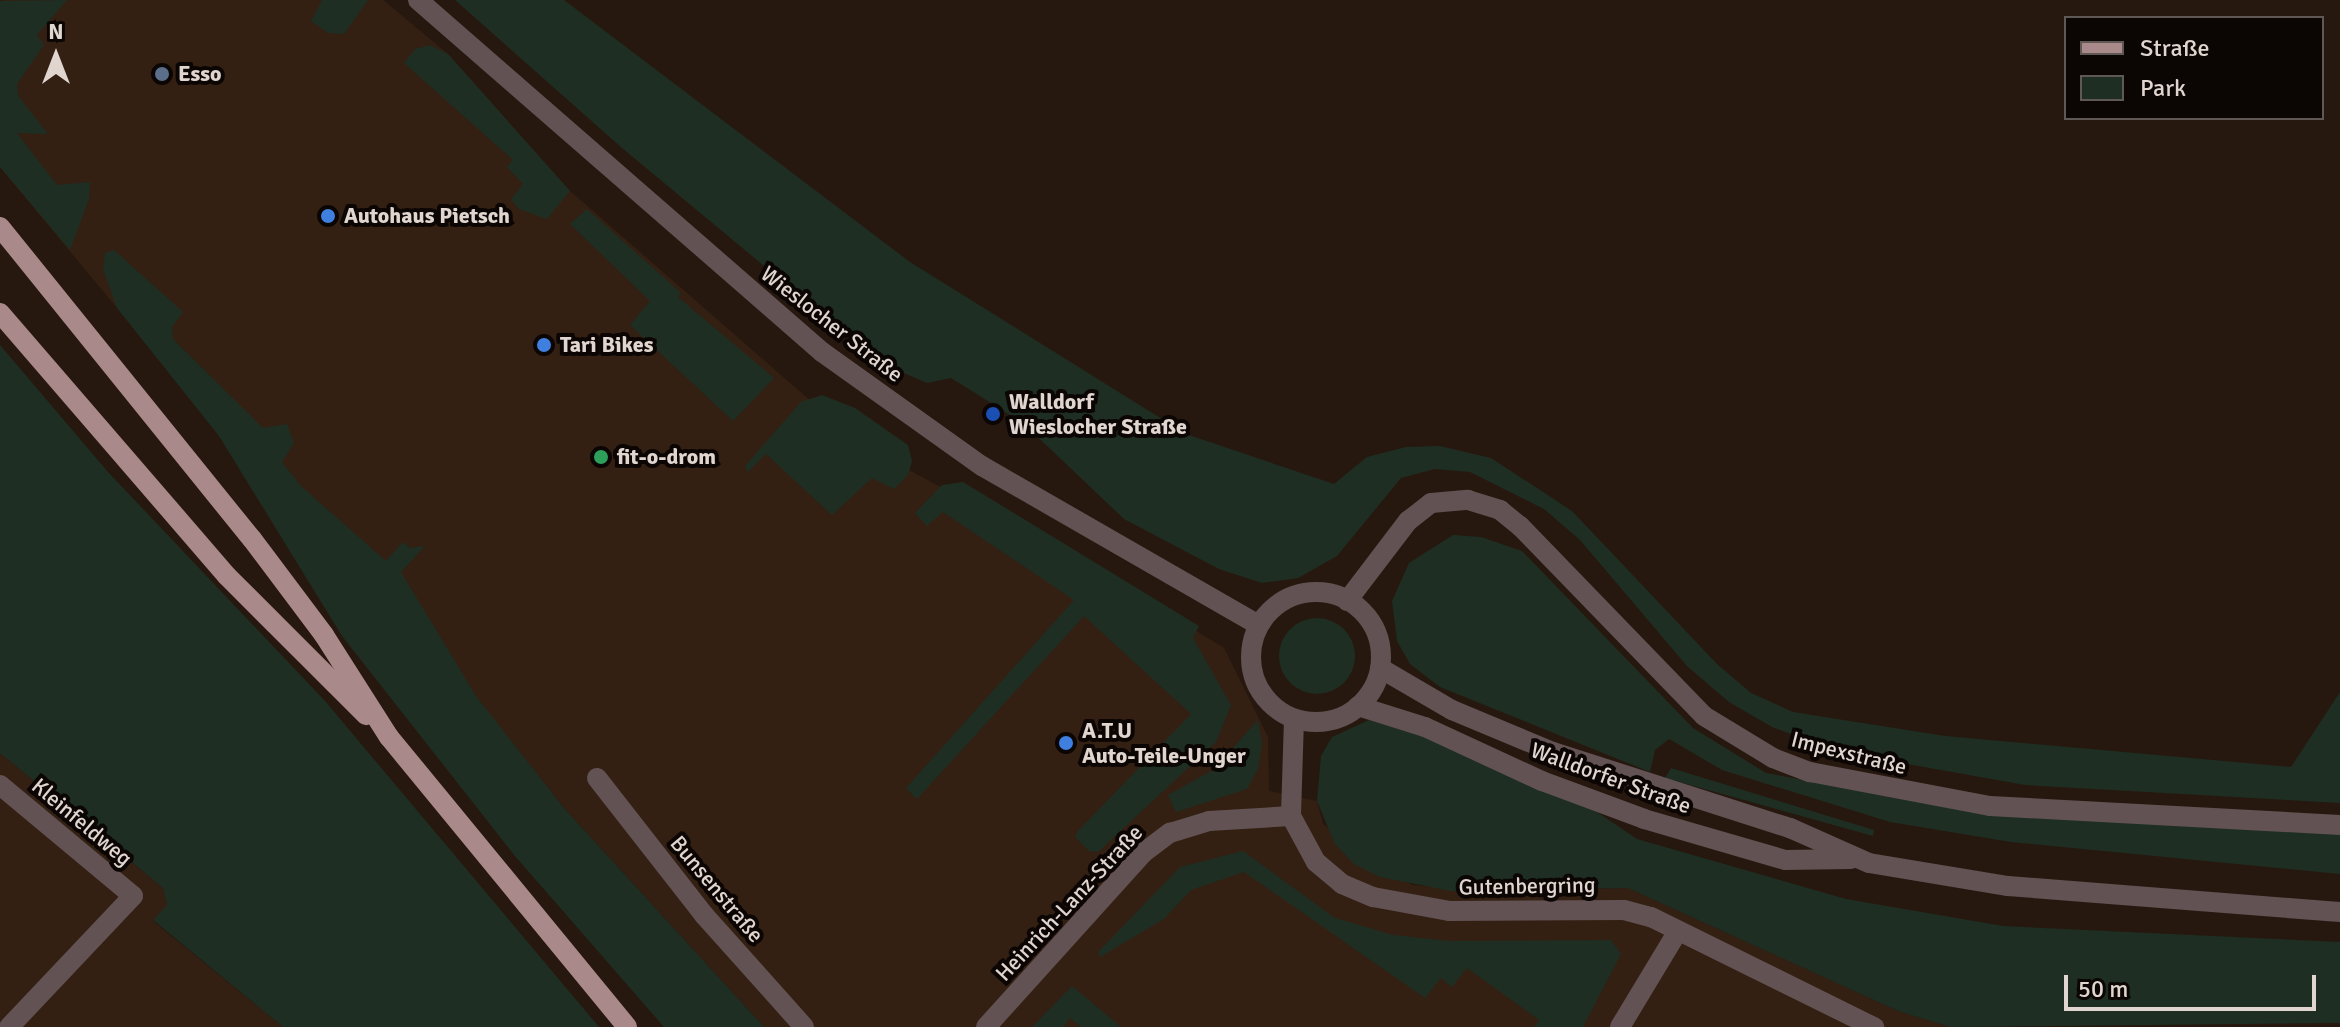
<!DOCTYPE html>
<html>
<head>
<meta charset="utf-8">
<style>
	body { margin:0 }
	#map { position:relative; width:2340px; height:1027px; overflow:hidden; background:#27180f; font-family:Signika,sans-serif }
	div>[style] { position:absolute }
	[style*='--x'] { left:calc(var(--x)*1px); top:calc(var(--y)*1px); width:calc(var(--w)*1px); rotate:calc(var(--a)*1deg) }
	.built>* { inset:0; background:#332013 }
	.green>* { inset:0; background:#1e2e22 }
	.round { border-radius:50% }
	.minor>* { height:20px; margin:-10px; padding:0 10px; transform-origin:10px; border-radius:10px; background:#625253 }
	.minor>.ring { margin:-10px; padding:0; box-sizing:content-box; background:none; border:20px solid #625253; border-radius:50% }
	.major>* { height:20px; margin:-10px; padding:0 10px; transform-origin:10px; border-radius:10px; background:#aa898b }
	.dots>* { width:22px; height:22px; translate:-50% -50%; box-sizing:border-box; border:4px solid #0b0503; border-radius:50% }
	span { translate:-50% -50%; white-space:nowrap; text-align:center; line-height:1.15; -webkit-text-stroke:8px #0b0503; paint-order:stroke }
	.poi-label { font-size:22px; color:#e0d5cf; font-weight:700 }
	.left { translate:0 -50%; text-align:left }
	.street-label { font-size:22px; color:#e0d5cf }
	.legend { position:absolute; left:2064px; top:16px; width:260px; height:104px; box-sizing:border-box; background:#0b0503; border:2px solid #605855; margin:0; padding:10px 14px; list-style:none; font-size:24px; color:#e0d5cf }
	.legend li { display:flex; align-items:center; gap:16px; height:40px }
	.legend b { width:40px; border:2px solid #605855 }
	.north { position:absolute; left:16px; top:16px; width:80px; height:80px; -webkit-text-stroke:6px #0b0503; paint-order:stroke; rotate:0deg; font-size:22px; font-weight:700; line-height:32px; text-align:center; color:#e0d5cf }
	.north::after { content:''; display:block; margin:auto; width:28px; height:36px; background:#e0d5cf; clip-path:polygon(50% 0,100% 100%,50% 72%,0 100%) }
	.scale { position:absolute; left:2064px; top:975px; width:252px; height:36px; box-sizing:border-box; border:4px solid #e0d5cf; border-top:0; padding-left:10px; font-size:24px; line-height:28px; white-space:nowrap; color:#e0d5cf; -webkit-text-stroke:6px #0b0503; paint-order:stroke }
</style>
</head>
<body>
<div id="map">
	<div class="built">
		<i style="clip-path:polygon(1px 0,383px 0,448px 54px,570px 191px,860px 444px,1109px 577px,1224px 648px,1268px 737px,1269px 791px,1317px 801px,1323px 824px,1412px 885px,1484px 891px,1628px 888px,1898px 1011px,1950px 1027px,764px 1027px,564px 808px,475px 696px,117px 308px,0 167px)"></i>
		<i style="clip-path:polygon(0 753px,163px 888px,168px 905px,153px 921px,283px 1027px,0 1027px)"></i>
	</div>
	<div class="green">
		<i style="clip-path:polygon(67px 0,37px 35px,44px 45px,17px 84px,19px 97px,48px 134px,17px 133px,57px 185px,90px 182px,89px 199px,70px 250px,0 167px,0 1px)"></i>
		<i style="clip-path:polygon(322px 0,368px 0,344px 34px,328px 33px,311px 21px)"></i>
		<i style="clip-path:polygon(455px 0,564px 0,910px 262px,1186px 434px,1334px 484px,1367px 457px,1406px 447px,1440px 446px,1491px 458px,1572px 511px,1717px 664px,1751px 693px,1793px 712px,1945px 736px,2291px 767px,2340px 692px,2340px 803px,2025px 785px,1840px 752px,1772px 727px,1729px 702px,1687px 666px,1580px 540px,1544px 509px,1470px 472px,1435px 469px,1401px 478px,1337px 556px,1298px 578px,1262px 583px,1219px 569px,1124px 519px,1023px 423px,951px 378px,927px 383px,881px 363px,622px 148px)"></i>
		<i style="clip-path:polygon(430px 45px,448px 54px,570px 191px,547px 219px,519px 209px,511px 199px,523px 184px,507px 167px,513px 160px,404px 63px,415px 49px)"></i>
		<i style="clip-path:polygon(587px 209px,681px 293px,678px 297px,774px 378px,733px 421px,630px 325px,650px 301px,570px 224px)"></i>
		<i style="clip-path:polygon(114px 250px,183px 312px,172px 327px,173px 339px,263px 428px,287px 424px,294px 443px,282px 462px,301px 486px,386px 561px,403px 542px,410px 548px,425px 546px,401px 572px,476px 696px,564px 808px,764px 1027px,664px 1027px,515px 856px,342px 636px,219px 436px,117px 308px,103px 269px,105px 253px)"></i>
		<i style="clip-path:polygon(0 345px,108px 472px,325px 701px,599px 1027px,283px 1027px,153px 920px,167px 905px,163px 888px,0 753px)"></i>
		<i style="clip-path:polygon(822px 395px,855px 408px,908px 445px,912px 461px,908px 475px,894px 489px,872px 478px,832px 515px,766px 454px,748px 472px,745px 466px,801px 402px)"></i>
		<i style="clip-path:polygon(963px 482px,1199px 626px,1193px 638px,1231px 705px,1216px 742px,1098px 852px,1089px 851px,1075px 837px,1078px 831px,1191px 714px,1084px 616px,917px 799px,906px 788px,1074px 600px,943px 512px,927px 526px,915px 513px,942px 485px)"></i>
		<i style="clip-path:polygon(1453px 535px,1481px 537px,1522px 551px,1693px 728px,1766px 773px,1983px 813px,2340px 831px,2340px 874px,2011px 842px,1890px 822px,1722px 770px,1669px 739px,1655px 750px,1650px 772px,1440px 687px,1410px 664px,1397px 641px,1392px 601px,1409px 563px)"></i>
		<i class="round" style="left:1279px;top:618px;width:76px;height:76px"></i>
		<i style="clip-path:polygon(1258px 720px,1262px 743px,1258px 769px,1247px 789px,1176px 812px,1168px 795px,1213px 770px)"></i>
		<i style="clip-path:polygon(1369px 720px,1423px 736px,1594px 810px,1637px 839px,1846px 899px,2003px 926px,2340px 942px,2340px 1023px,1950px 1027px,1898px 1011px,1628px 888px,1451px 891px,1380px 877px,1354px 864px,1335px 844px,1317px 801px,1321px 756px,1332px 737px)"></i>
		<i style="clip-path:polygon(1671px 768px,1874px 830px,1873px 836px,1665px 778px)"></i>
		<i style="clip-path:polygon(1243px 851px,1335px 918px,1393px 935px,1450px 941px,1611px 940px,1621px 954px,1583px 1027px,1534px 1027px,1539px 1020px,1467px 968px,1452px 987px,1441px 978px,1425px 998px,1244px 872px,1191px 890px,1164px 919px,1100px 957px,1098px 952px,1180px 867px)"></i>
		<i style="clip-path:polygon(1072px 986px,1121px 1027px,1081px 1027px,1070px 1018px,1063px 1027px,1032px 1027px)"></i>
	</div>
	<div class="minor">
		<i style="--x:418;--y:0;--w:536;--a:41.07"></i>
		<i style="--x:822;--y:352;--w:196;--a:35.5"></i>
		<i style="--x:982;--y:466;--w:319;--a:29.9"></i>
		<i class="ring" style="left:1251px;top:592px;width:110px;height:110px"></i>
		<i style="--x:1347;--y:601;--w:101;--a:-52.7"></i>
		<i style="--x:1408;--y:521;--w:29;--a:-38"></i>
		<i style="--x:1431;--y:503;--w:37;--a:-5"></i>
		<i style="--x:1468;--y:500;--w:34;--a:17"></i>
		<i style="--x:1500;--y:510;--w:26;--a:39"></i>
		<i style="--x:1520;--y:526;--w:264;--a:45.9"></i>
		<i style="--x:1704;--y:716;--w:81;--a:31.3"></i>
		<i style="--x:1773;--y:758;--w:40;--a:21"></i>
		<i style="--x:1810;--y:772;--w:183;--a:10.7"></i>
		<i style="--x:1990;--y:806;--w:351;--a:3.1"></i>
		<i style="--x:1380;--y:668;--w:83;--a:30.3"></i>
		<i style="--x:1452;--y:710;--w:109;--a:22.6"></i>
		<i style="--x:1553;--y:752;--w:249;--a:17.8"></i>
		<i style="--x:1790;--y:828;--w:86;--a:23.9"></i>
		<i style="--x:1869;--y:863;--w:141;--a:9.4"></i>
		<i style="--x:2008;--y:886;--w:333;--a:4.5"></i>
		<i style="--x:1358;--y:706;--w:70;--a:17.4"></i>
		<i style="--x:1425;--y:727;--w:129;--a:24.8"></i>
		<i style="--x:1542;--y:781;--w:109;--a:20.4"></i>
		<i style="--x:1644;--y:819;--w:147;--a:16.2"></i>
		<i style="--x:1785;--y:860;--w:66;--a:-0.9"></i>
		<i style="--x:1294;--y:719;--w:97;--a:91.8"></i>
		<i style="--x:1291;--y:816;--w:52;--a:61.5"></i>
		<i style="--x:1316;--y:862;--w:34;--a:40"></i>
		<i style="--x:1342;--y:884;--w:34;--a:23"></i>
		<i style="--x:1373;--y:897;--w:77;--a:10.4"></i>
		<i style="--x:1449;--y:911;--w:175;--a:-0.3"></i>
		<i style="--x:1624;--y:910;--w:28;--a:15"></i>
		<i style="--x:1651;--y:917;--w:249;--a:26.3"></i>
		<i style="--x:597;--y:778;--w:174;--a:52"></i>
		<i style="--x:704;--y:915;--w:150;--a:48.2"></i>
		<i style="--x:0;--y:785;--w:173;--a:39.8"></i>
		<i style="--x:133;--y:896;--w:180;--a:133.4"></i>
		<i style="--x:986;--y:1027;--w:234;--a:-47.9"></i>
		<i style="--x:1143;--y:853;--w:34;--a:-37"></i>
		<i style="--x:1170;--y:833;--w:41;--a:-17.1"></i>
		<i style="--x:1209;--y:821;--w:82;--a:-3.5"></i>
		<i style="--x:1620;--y:1027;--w:112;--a:-58.9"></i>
	</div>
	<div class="major">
		<i style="--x:0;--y:227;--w:401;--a:51.1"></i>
		<i style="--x:252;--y:539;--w:120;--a:53.1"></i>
		<i style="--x:324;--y:635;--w:121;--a:57.5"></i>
		<i style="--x:389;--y:737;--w:375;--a:50.6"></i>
		<i style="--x:0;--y:313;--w:347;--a:49.2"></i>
		<i style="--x:227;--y:576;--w:197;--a:45"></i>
	</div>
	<div class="dots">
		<i style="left:162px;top:74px;background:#5c6f8a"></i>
		<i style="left:328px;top:216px;background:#3f7fe0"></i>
		<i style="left:544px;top:345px;background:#3f7fe0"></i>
		<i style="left:993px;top:414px;background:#1a4fb4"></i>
		<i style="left:601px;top:457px;background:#2e9e5b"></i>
		<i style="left:1066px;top:743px;background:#3f7fe0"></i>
	</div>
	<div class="poi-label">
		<span class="left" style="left:178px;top:74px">Esso</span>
		<span class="left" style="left:344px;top:216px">Autohaus Pietsch</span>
		<span class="left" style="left:560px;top:345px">Tari Bikes</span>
		<span class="left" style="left:1009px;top:414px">Walldorf<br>Wieslocher Straße</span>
		<span class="left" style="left:617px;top:457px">fit-o-drom</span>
		<span class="left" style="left:1082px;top:743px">A.T.U<br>Auto-Teile-Unger</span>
	</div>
	<div class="street-label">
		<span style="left:832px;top:324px;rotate:38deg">Wieslocher Straße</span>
		<span style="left:1849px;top:753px;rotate:14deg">Impexstraße</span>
		<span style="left:1611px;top:778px;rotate:20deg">Walldorfer Straße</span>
		<span style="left:82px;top:822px;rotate:40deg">Kleinfeldweg</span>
		<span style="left:1527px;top:886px;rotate:-1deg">Gutenbergring</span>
		<span style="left:717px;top:889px;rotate:50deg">Bunsenstraße</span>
		<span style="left:1069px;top:903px;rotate:-47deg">Heinrich-Lanz-Straße</span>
	</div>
	<ul class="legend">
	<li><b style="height:10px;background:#aa898b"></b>Straße</li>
	<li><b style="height:22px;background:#1e2e22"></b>Park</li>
	</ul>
	<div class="north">N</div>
	<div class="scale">50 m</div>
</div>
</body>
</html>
